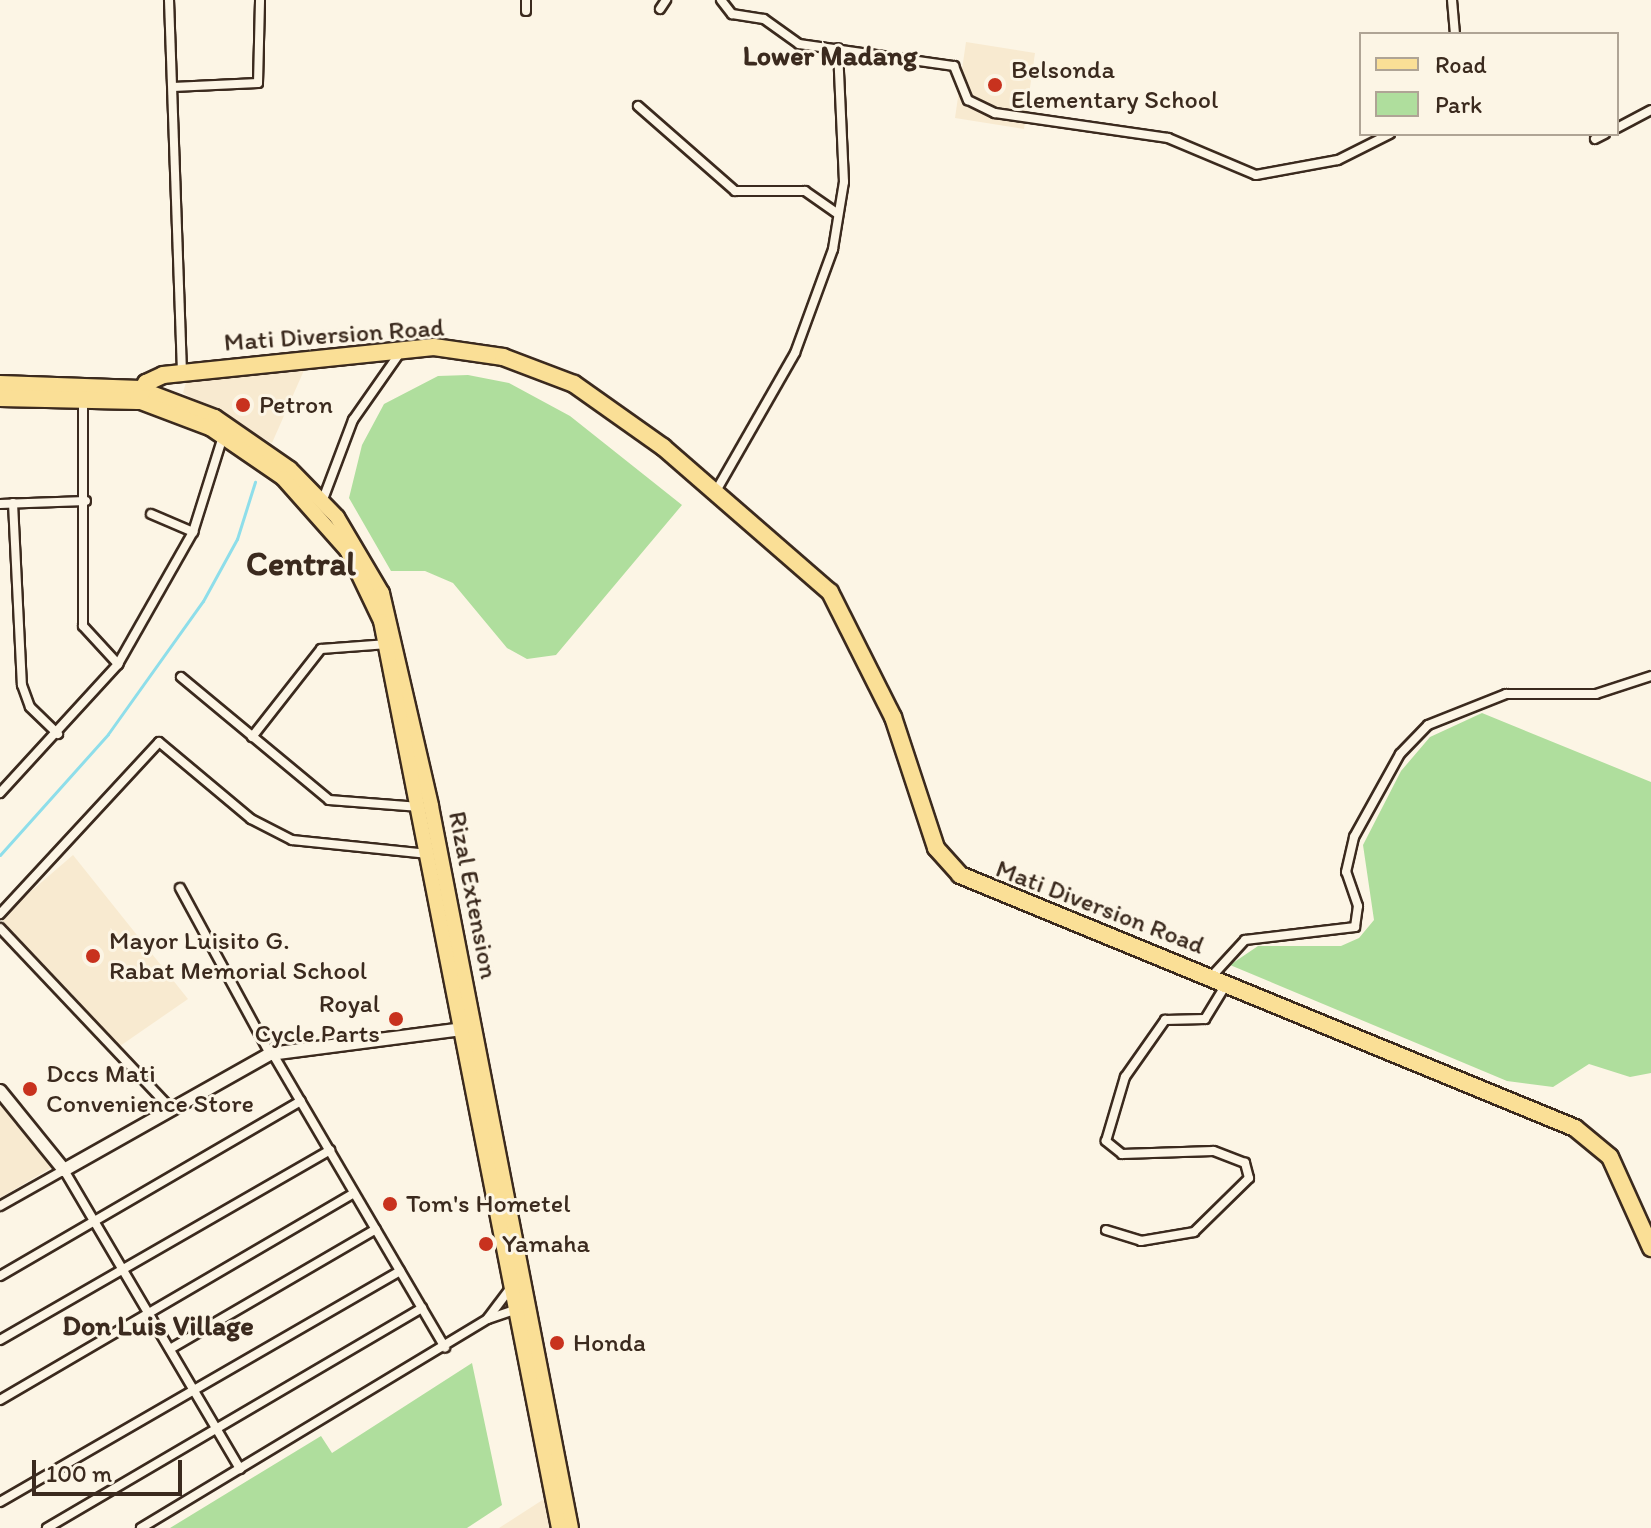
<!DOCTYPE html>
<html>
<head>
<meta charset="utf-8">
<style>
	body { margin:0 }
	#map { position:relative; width:1651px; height:1528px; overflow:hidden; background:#fcf5e5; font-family:Itim,sans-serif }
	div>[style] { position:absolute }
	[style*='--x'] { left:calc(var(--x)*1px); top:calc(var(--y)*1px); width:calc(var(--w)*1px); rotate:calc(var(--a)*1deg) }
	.built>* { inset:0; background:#f8ead0 }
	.green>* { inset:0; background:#afde9d }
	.stream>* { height:3px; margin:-1.5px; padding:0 1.5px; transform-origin:1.5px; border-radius:1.5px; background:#8edeea }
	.roads { filter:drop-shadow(2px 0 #3b2a1e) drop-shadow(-2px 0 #3b2a1e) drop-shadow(0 2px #3b2a1e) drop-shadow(0 -2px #3b2a1e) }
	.street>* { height:8px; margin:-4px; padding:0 4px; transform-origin:4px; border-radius:4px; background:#fcf5e5 }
	.secondary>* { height:12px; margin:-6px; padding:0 6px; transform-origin:6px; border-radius:6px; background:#fcf5e5 }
	.primary>* { height:14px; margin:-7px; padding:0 7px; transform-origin:7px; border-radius:7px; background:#fadf96 }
	.highway>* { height:16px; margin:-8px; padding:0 8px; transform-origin:8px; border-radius:8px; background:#fadf96 }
	.dots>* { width:22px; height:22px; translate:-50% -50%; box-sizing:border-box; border:4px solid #fcf5e5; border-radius:50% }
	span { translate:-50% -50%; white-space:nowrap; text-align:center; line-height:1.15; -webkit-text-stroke:6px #fcf5e5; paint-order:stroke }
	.poi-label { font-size:26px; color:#3b2a1e }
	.left { translate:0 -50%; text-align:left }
	.right { translate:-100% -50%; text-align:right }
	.street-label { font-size:26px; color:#3b2a1e }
	.neighbourhood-label { font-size:28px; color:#3b2a1e; font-weight:700 }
	.district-label { font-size:34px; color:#3b2a1e; font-weight:700 }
	.legend { position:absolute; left:1359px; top:32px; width:260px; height:104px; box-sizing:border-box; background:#fcf5e5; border:2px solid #afa495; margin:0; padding:10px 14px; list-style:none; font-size:24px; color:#3b2a1e }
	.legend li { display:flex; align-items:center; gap:16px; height:40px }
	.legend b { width:40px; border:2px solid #afa495 }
	.scale { position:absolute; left:32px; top:1460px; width:150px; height:36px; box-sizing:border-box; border:4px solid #3b2a1e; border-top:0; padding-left:10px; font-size:24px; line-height:28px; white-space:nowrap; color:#3b2a1e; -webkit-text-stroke:6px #fcf5e5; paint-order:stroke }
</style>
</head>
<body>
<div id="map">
	<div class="built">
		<i style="clip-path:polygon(966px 42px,1035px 53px,1024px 129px,955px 118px)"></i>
		<i style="clip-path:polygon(305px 368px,272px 443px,183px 393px,186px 382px)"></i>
		<i style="clip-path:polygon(73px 855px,188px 999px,120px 1046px,0 918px)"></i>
		<i style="clip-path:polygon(0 1104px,56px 1165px,0 1198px)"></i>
		<i style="clip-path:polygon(544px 1499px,549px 1528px,499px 1528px)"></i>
	</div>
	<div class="green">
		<i style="clip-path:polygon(468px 375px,509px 383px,570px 416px,682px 505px,556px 655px,527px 659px,507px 648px,453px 583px,425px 571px,391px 571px,349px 498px,362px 445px,384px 404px,438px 376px)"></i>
		<i style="clip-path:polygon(1482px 713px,1651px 782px,1651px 1073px,1630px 1077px,1589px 1064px,1553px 1087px,1507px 1081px,1230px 965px,1258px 946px,1341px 946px,1359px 938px,1374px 920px,1363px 845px,1401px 771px,1430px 737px)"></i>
		<i style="clip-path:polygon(472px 1363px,502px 1505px,467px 1528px,170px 1528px,321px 1436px,332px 1453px)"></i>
	</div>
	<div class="stream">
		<i style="--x:0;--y:855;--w:162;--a:-48.2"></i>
		<i style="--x:108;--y:734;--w:163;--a:-54.5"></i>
		<i style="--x:203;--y:601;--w:71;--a:-61.3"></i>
		<i style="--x:237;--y:539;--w:60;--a:-72.5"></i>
	</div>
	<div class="roads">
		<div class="street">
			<i style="--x:169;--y:0;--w:371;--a:88"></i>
			<i style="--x:526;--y:0;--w:11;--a:90"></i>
			<i style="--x:721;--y:0;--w:18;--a:52"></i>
			<i style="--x:732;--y:14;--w:32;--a:9"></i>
			<i style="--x:764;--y:19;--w:43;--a:35.5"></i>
			<i style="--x:799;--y:44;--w:157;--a:8.1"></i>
			<i style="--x:954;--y:66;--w:37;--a:68"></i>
			<i style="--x:968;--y:100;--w:30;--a:26"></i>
			<i style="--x:995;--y:113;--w:175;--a:8.2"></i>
			<i style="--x:1168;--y:138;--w:95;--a:22.8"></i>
			<i style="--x:1256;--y:175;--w:83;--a:-10.4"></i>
			<i style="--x:1338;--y:160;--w:58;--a:-26.6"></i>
			<i style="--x:1452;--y:0;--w:34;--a:85"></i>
			<i style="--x:660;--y:9;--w:11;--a:-56"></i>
			<i style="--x:173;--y:87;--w:85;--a:-2.7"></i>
			<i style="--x:258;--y:83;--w:83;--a:-88.6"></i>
			<i style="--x:638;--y:106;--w:129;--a:41.2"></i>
			<i style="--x:735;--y:191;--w:70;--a:0"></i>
			<i style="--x:805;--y:191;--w:40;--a:34.9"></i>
			<i style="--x:1617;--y:128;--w:38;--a:-28"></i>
			<i style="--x:1595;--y:139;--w:11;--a:-27"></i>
			<i style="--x:83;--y:397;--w:229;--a:90"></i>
			<i style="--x:83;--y:626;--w:52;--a:47.4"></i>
			<i style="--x:716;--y:491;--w:159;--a:-60.2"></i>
			<i style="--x:795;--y:353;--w:111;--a:-69.9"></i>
			<i style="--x:833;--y:249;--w:68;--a:-80.7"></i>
			<i style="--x:844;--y:182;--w:134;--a:-92.6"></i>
			<i style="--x:322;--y:502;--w:88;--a:-69.3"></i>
			<i style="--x:353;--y:420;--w:82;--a:-55"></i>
			<i style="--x:13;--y:503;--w:182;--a:87.2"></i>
			<i style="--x:22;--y:685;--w:23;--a:70"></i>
			<i style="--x:30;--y:707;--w:39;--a:44"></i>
			<i style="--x:0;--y:504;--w:86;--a:-2"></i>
			<i style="--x:151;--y:514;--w:46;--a:23.2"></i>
			<i style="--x:181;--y:677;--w:192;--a:39.7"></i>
			<i style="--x:329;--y:800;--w:91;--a:4.4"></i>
			<i style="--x:252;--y:737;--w:112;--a:-51.9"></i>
			<i style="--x:321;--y:649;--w:67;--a:-4.3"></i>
			<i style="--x:0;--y:793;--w:175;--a:-47.5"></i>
			<i style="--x:118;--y:664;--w:152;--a:-60.4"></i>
			<i style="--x:193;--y:532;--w:101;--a:-72.6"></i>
			<i style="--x:180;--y:888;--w:189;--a:61.5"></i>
			<i style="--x:0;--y:914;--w:234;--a:-47.2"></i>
			<i style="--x:159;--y:742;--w:120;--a:39.9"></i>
			<i style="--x:251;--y:819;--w:46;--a:27.1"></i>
			<i style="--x:292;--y:840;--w:137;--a:5.9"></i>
			<i style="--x:0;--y:928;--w:248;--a:46.6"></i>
			<i style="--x:1212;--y:976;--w:49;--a:-47.5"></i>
			<i style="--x:1245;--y:940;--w:111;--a:-6.7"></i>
			<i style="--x:1355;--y:927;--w:21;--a:-82"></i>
			<i style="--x:1358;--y:906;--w:36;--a:-109"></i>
			<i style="--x:1346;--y:872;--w:36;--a:-77"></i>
			<i style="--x:1354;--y:837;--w:95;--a:-61"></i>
			<i style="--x:1400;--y:754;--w:40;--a:-46"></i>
			<i style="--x:1428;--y:725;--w:84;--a:-21.7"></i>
			<i style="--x:1506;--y:694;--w:90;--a:0"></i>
			<i style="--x:1596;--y:694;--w:58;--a:-18.1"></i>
			<i style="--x:274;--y:1056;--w:338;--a:59.6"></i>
			<i style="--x:0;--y:1206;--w:73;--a:-29.4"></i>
			<i style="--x:64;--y:1170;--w:347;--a:59.5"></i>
			<i style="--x:1106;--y:1230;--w:37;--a:17"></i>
			<i style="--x:1141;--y:1241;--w:54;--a:-9.6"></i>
			<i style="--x:1194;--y:1232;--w:77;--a:-44.5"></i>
			<i style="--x:1249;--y:1178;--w:16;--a:-105"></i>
			<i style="--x:1245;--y:1163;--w:34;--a:-159"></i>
			<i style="--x:1213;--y:1151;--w:91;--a:178.1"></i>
			<i style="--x:1122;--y:1154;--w:21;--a:-141"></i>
			<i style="--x:1106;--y:1141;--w:67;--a:-73.5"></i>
			<i style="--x:1125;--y:1077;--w:70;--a:-54.9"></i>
			<i style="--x:1165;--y:1020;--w:40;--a:-1.4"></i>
			<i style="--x:1205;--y:1019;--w:42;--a:-58.6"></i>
			<i style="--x:0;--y:1276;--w:348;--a:-30.2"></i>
			<i style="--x:488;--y:1318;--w:39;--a:-53"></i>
			<i style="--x:0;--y:1340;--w:381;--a:-29.9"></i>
			<i style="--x:170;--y:1349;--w:238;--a:-30.2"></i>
			<i style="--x:0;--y:1400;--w:410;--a:-30.3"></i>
			<i style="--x:0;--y:1502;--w:462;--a:-30"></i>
			<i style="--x:47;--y:1528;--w:435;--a:-30.4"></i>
			<i style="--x:141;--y:1528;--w:405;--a:-31.1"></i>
			<i style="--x:488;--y:1319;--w:31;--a:-19"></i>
		</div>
		<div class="secondary">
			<i style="--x:0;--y:1091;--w:102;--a:51"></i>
			<i style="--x:64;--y:1170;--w:236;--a:-29.4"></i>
			<i style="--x:270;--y:1054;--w:203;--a:-7.4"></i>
		</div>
		<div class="primary">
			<i style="--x:141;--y:389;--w:79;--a:20.7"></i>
			<i style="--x:215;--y:417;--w:91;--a:34.7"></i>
			<i style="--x:290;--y:469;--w:67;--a:45.6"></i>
			<i style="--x:337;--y:517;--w:88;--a:59.4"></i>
			<i style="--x:382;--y:593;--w:219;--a:77"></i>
			<i style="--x:431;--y:806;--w:735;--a:79.03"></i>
			<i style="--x:138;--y:401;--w:77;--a:20.6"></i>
			<i style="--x:210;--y:428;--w:88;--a:34.4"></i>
			<i style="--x:283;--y:478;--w:96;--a:48.4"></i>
			<i style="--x:347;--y:550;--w:79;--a:64.4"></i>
			<i style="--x:381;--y:621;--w:924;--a:78.9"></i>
		</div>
		<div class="highway">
			<i style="--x:0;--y:384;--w:141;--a:2"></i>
			<i style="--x:0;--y:398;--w:138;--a:1.2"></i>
			<i style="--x:138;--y:401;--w:20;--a:-66"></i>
			<i style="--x:146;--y:383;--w:19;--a:-25"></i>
			<i style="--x:163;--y:375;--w:272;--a:-5.9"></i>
			<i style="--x:434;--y:347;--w:70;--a:8.2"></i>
			<i style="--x:503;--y:357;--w:76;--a:20.8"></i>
			<i style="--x:574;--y:384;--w:109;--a:35.3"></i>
			<i style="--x:663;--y:447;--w:221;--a:41"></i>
			<i style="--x:830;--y:592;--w:140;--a:63.3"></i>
			<i style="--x:893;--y:717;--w:138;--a:71.8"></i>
			<i style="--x:936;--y:848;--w:36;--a:48"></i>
			<i style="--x:960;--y:875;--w:665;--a:22.36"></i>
			<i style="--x:1575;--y:1128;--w:45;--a:39.6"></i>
			<i style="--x:1610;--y:1157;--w:100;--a:65.7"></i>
		</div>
	</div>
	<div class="dots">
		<i style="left:995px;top:85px;background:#c8321e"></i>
		<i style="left:243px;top:405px;background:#c8321e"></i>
		<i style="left:93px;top:956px;background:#c8321e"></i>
		<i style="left:396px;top:1019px;background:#c8321e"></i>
		<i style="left:30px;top:1089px;background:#c8321e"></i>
		<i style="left:390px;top:1204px;background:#c8321e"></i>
		<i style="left:486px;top:1244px;background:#c8321e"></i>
		<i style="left:557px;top:1343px;background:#c8321e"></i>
	</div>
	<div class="poi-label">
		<span class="left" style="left:1011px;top:85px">Belsonda<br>Elementary School</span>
		<span class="left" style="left:259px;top:405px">Petron</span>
		<span class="left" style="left:109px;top:956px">Mayor Luisito G.<br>Rabat Memorial School</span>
		<span class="right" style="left:380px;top:1019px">Royal<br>Cycle Parts</span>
		<span class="left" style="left:46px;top:1089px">Dccs Mati<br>Convenience Store</span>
		<span class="left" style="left:406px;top:1204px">Tom's Hometel</span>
		<span class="left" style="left:502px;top:1244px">Yamaha</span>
		<span class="left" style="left:573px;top:1343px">Honda</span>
	</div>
	<div class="street-label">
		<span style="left:334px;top:335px;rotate:-4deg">Mati Diversion Road</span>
		<span style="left:473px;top:895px;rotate:79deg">Rizal Extension</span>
		<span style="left:1100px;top:907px;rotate:21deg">Mati Diversion Road</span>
	</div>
	<div class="neighbourhood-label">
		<span style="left:830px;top:55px">Lower Madang</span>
		<span style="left:158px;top:1325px">Don Luis Village</span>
	</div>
	<div class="district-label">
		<span style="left:301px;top:564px">Central</span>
	</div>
	<ul class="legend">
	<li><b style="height:10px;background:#fadf96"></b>Road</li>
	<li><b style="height:22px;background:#afde9d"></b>Park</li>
	</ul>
	<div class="scale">100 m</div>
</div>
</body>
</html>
